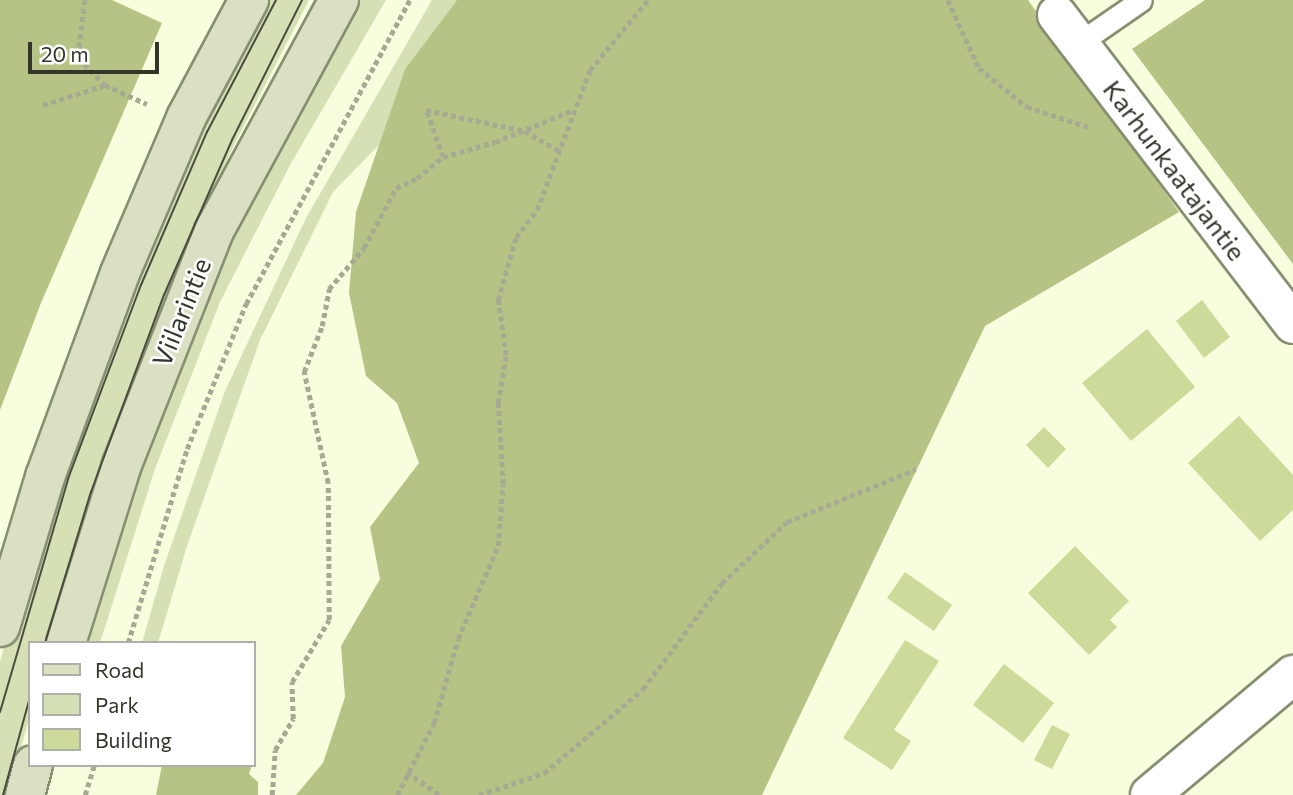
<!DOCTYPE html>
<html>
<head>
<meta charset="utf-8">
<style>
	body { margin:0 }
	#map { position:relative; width:1293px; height:795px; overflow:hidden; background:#f6fedd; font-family:Commissioner,sans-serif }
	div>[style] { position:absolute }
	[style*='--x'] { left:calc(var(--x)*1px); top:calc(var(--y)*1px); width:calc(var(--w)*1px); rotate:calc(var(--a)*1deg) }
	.green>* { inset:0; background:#d5e0b5 }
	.forest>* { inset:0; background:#b5c484 }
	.building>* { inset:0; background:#ccdb9a }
	.path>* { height:4.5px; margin-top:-2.25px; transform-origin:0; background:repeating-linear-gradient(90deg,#a5ab92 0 5px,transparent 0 8.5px) }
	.roads { filter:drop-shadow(2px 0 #878f71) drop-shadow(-2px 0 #878f71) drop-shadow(0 2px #878f71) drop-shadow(0 -2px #878f71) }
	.lane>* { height:21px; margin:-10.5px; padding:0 10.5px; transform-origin:10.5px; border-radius:10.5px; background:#fff }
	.street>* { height:38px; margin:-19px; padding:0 19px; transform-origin:19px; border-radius:19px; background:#fff }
	.secondary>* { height:38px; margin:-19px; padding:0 19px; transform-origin:19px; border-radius:19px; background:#dbe0c2 }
	.tram>* { height:2px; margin:-1px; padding:0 1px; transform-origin:1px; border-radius:1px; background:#494d3e }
	span { translate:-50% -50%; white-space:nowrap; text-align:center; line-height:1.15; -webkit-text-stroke:5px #fff; paint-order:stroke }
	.street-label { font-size:26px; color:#323629 }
	.legend { position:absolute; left:28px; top:641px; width:228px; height:126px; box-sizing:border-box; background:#fff; border:2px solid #adafa9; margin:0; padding:9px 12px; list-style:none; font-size:21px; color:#323629 }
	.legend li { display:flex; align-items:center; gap:14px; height:35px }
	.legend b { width:35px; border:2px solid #adafa9 }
	.scale { position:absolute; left:28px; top:42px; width:131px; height:32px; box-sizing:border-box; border:4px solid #323629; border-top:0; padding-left:9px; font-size:21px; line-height:24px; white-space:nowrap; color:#323629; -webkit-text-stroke:5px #fff; paint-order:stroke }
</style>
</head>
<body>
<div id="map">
	<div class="green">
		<i style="clip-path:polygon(260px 0,309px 0,234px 145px,155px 327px,103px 467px,50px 643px,30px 643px,30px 715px,8px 795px,0 795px,0 662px,21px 585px,102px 344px)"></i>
		<i style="clip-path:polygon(360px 0,386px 0,290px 165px,220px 302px,155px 469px,100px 643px,81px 643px,120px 508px,203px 292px)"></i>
		<i style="clip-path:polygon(432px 0,457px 0,405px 69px,379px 145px,333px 192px,260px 340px,187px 546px,158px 643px,142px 643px,164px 566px,225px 391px,306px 218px)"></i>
	</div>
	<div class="forest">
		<i style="clip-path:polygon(0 0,112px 0,162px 23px,41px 303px,0 410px)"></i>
		<i style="clip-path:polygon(457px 0,1028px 0,1179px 212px,985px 326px,762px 795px,296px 795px,323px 763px,345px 697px,341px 646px,380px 579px,370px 527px,419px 463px,397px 403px,366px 376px,349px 293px,356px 212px,405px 69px)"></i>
		<i style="clip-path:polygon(1205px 0,1293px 0,1293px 264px,1132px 49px)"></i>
		<i style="clip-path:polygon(162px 765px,252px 765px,249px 774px,258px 782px,258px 795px,156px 795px)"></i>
	</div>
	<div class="building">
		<i style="clip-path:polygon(1202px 300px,1230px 337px,1204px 358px,1176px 321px)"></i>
		<i style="clip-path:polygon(1147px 329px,1195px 387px,1131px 441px,1082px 383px)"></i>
		<i style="clip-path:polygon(1239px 416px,1293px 475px,1293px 510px,1260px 541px,1188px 463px)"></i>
		<i style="clip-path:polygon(1044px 427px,1066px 449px,1048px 468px,1026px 445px)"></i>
		<i style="clip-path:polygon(1075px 546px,1129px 601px,1110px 620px,1117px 627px,1089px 655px,1028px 593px)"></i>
		<i style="clip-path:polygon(905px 572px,952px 605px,934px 631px,887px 598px)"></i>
		<i style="clip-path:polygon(905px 640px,939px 661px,894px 730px,911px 741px,892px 770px,843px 738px)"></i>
		<i style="clip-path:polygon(1004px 664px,1054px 703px,1023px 743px,973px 705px)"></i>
		<i style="clip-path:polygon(1052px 725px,1070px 734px,1052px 769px,1034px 760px)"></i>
	</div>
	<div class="path">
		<i style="--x:85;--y:0;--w:58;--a:96.9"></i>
		<i style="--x:78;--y:58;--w:38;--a:45"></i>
		<i style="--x:105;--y:85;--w:46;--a:24.3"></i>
		<i style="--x:948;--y:0;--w:75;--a:65.5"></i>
		<i style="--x:979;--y:68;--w:62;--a:39.1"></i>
		<i style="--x:1027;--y:107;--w:64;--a:18.2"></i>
		<i style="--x:43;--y:105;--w:65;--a:-17.9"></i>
		<i style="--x:443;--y:157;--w:50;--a:-109.9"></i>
		<i style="--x:426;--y:110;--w:101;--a:12"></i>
		<i style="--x:525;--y:131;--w:38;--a:30"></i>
		<i style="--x:128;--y:643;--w:203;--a:-73.1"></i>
		<i style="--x:187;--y:449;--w:157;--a:-67.9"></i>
		<i style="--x:246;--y:304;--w:345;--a:-61.7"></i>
		<i style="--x:407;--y:772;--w:40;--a:34.9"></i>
		<i style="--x:85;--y:795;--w:31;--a:-73"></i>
		<i style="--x:272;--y:795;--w:45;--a:-86.2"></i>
		<i style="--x:275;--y:750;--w:36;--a:-60"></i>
		<i style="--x:293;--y:719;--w:37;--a:-92"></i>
		<i style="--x:292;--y:682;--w:72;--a:-59.2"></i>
		<i style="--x:329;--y:620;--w:137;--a:-90.4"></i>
		<i style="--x:328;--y:483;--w:114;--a:-102.2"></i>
		<i style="--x:304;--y:372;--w:49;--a:-68.6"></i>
		<i style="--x:322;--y:326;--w:38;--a:-79"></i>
		<i style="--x:329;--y:289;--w:54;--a:-49.5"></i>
		<i style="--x:364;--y:248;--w:68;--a:-61.9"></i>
		<i style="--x:396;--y:188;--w:23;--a:-25"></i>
		<i style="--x:417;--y:178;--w:33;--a:-39"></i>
		<i style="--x:443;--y:157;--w:54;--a:-16.1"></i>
		<i style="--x:495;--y:142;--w:84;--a:-22.3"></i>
		<i style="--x:397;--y:795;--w:81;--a:-62.8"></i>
		<i style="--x:434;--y:723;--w:87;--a:-74.1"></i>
		<i style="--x:458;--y:639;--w:101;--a:-66.7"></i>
		<i style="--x:498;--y:546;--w:62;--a:-85.4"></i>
		<i style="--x:503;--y:484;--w:81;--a:-93.5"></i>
		<i style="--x:498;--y:403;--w:49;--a:-80.5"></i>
		<i style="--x:506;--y:355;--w:56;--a:-98.3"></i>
		<i style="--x:498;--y:300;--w:66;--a:-74.1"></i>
		<i style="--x:516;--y:237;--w:34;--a:-52"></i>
		<i style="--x:537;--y:210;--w:150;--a:-69.3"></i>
		<i style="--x:590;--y:70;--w:91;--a:-50.4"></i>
		<i style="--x:479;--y:795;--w:69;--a:-18.7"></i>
		<i style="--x:544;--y:773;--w:130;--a:-40.3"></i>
		<i style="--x:643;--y:689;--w:132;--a:-53.3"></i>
		<i style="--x:722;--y:583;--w:89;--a:-43.2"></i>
		<i style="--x:787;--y:522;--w:139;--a:-22.3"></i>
	</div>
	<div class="roads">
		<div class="lane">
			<i style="--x:1079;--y:43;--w:75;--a:-34.7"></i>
		</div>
		<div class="street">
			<i style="--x:1057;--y:15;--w:389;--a:52.6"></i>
			<i style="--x:1150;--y:795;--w:187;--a:-40"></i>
		</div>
		<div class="secondary">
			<i style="--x:0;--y:627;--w:157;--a:-73.3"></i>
			<i style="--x:45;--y:477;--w:217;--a:-69.8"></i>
			<i style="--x:120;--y:273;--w:168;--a:-66.9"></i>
			<i style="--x:186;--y:118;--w:134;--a:-61.9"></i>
			<i style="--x:66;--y:643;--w:184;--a:-72.6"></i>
			<i style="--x:121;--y:467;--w:254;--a:-68.5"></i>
			<i style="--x:214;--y:231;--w:263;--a:-61.6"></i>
			<i style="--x:25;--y:795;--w:31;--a:-75"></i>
		</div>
	</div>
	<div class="tram">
		<i style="--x:45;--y:643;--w:158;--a:-73.1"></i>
		<i style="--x:91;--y:492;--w:210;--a:-69.7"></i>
		<i style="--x:164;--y:295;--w:169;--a:-66.3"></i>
		<i style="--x:232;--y:140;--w:157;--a:-63.4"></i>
		<i style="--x:0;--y:712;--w:243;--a:-73.7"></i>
		<i style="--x:68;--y:479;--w:207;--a:-69.4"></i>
		<i style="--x:141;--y:285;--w:167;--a:-66.7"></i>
		<i style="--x:207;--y:132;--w:149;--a:-62.4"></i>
		<i style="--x:3;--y:795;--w:102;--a:-74.6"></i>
	</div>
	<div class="street-label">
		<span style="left:1175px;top:170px;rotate:53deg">Karhunkaatajantie</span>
		<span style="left:181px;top:312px;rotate:-68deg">Viilarintie</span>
	</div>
	<ul class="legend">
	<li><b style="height:9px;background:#dbe0c2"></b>Road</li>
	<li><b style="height:19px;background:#d5e0b5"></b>Park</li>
	<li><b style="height:19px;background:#ccdb9a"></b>Building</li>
	</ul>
	<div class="scale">20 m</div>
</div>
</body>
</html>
